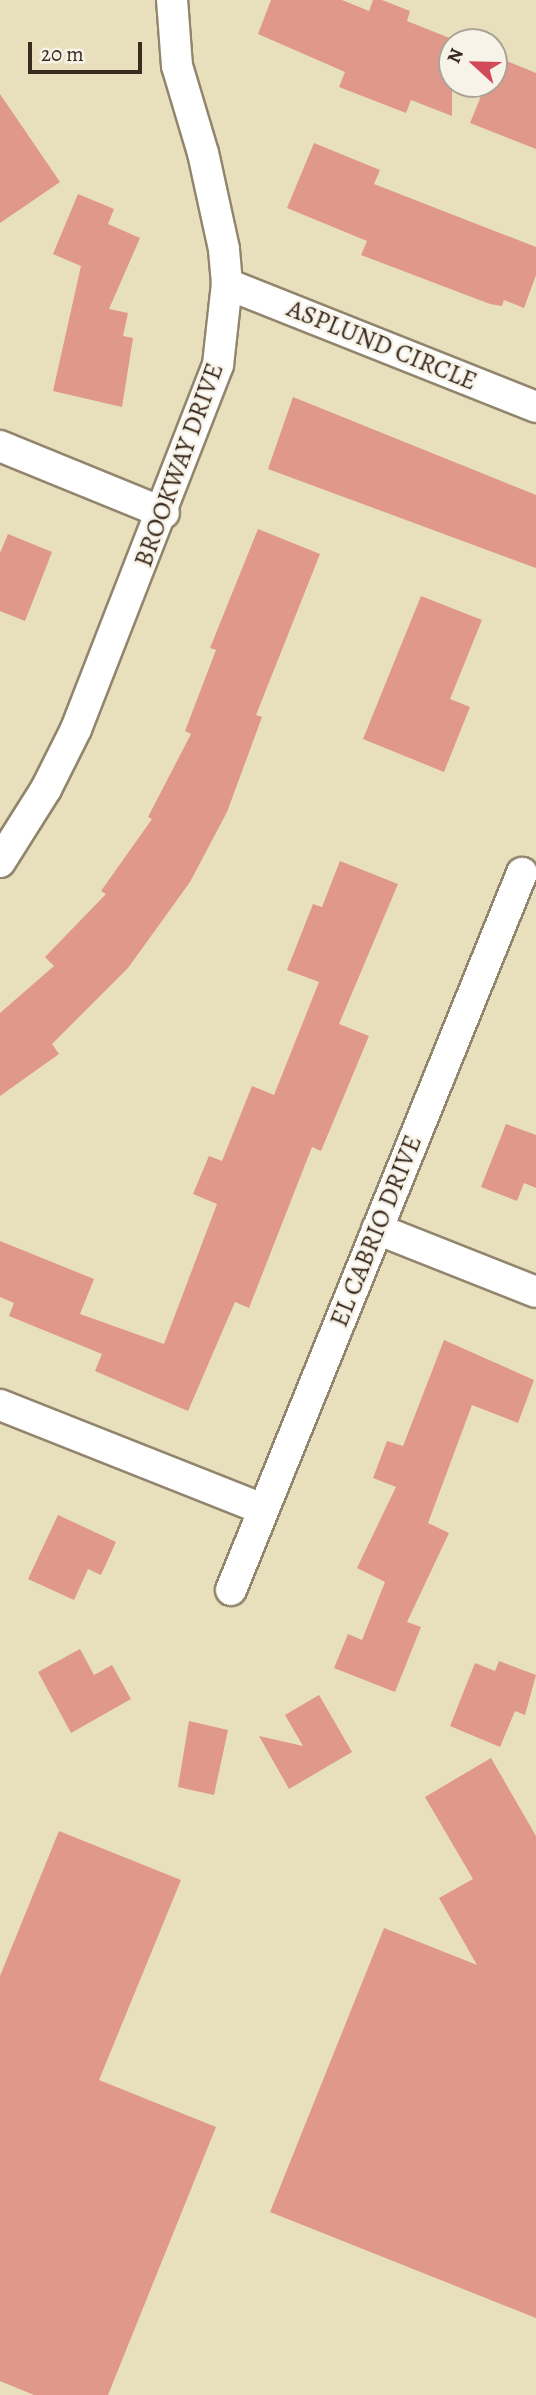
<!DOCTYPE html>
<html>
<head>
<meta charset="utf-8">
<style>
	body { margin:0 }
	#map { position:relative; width:536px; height:2395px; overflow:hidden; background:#e8e0bc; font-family:Alegreya,serif }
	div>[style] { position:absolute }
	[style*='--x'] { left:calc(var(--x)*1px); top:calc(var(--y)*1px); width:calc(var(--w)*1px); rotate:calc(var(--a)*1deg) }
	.building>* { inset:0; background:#df9889 }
	.roads { filter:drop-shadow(2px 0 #92856d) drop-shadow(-2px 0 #92856d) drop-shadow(0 2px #92856d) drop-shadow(0 -2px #92856d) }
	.minor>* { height:30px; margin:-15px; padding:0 15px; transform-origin:15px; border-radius:15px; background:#fff }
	span { translate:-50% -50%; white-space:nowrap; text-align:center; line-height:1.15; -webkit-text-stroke:5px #f7f3e8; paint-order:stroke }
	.street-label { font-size:26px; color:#3b2a1e }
	.north { position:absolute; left:438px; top:28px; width:70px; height:70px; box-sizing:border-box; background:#f7f3e8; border:2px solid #aca397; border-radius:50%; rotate:292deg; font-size:19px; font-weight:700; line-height:28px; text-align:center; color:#3b2a1e }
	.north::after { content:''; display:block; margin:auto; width:24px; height:32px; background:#d1495b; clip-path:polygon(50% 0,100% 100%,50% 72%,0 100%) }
	.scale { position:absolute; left:28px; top:42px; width:114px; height:32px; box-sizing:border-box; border:4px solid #3b2a1e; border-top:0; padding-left:9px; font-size:21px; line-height:24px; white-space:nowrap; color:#3b2a1e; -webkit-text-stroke:5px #f7f3e8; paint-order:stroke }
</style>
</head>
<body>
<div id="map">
	<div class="building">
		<i style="clip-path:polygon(271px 0,342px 0,369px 11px,373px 0,382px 0,410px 11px,407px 21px,452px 39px,452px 116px,411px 100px,406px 113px,339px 87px,345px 72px,258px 34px)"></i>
		<i style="clip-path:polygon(497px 57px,536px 73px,536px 149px,470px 123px,486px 84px,494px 84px)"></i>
		<i style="clip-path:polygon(0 94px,60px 182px,0 223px)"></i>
		<i style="clip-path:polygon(314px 143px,380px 170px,374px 184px,536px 247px,536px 275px,524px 308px,504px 300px,502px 306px,490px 304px,361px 255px,367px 241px,287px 208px)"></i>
		<i style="clip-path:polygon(78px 194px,114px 209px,108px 224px,140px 238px,109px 309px,128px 313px,123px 336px,133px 338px,122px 407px,53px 391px,81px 266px,53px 254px)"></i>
		<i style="clip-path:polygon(293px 397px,536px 495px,536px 568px,268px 469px)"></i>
		<i style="clip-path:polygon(258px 529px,320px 554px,256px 715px,262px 717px,227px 812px,190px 882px,128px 968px,52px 1044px,59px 1054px,0 1096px,0 1013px,54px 966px,45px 957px,106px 894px,101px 891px,152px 819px,148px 817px,191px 734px,185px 731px,216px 650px,210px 648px)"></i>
		<i style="clip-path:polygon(8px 534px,52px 552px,25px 621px,0 611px,0 553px)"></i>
		<i style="clip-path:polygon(421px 596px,482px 620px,450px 699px,470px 707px,444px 772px,363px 739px)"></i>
		<i style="clip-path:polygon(340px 861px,398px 884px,339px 1024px,369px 1036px,321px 1151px,312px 1147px,249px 1308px,235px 1302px,188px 1411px,95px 1371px,102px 1354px,9px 1316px,14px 1303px,0 1297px,0 1241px,94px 1279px,80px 1314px,164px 1344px,217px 1204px,193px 1194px,209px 1156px,222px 1161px,252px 1086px,274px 1095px,319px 982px,287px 970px,313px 904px,322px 907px)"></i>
		<i style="clip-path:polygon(506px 1124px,536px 1135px,536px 1188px,524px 1183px,517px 1201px,481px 1187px)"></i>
		<i style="clip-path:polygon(444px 1340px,534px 1380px,518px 1423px,472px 1405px,428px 1523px,449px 1533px,407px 1622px,421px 1627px,395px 1692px,334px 1668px,348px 1634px,362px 1640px,385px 1582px,357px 1568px,396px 1487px,373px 1478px,387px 1441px,403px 1446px)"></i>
		<i style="clip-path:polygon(58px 1515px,116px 1542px,101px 1575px,88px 1569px,74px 1600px,28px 1579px)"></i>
		<i style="clip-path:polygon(80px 1649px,94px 1675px,112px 1665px,131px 1699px,71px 1733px,38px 1672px)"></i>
		<i style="clip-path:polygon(499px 1661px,536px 1675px,525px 1715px,515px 1711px,500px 1747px,450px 1726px,475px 1663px,495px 1671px)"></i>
		<i style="clip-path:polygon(319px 1695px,352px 1752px,289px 1789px,259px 1736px,303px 1746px,285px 1715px)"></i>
		<i style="clip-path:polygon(189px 1721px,228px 1730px,214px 1795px,178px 1787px)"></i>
		<i style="clip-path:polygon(491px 1758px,536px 1836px,536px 2318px,270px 2212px,384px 1928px,477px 1965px,439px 1898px,473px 1879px,425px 1797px)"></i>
		<i style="clip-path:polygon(59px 1831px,181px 1880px,99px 2080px,216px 2127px,108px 2395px,34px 2395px,0 2381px,0 1976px)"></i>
	</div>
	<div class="roads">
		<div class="minor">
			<i style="--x:227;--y:284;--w:333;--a:21.7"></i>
			<i style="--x:0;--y:446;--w:177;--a:22.2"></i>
			<i style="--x:0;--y:862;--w:86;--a:-57.8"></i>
			<i style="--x:46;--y:789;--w:67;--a:-63.4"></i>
			<i style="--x:76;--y:729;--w:391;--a:-68.7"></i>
			<i style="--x:218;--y:365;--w:81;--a:-83.7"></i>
			<i style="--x:227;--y:284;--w:35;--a:-95"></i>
			<i style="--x:224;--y:249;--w:98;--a:-102.3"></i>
			<i style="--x:203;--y:153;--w:91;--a:-106.6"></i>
			<i style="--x:177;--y:66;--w:66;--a:-94.3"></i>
			<i style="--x:377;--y:1229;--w:171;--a:21.6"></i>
			<i style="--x:0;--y:1405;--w:283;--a:21.6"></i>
			<i style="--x:231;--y:1590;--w:774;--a:-67.91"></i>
		</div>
	</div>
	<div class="street-label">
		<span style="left:382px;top:345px;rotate:22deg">ASPLUND CIRCLE</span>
		<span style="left:179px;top:465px;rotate:-70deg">BROOKWAY DRIVE</span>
		<span style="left:376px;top:1231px;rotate:-68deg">EL CABRIO DRIVE</span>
	</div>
	<div class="north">N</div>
	<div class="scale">20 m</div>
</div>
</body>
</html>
